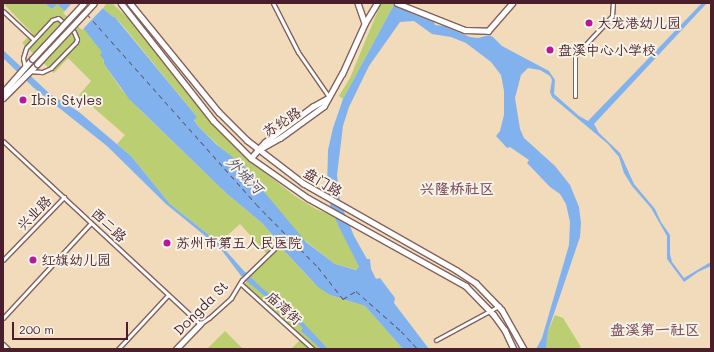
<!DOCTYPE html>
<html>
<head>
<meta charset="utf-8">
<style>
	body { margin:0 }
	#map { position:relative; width:714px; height:352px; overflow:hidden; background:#f1dbbb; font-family:Mali,"LXGW WenKai TC",sans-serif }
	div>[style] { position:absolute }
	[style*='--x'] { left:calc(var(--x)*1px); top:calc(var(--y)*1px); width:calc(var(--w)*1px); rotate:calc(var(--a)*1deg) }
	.green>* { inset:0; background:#bbce72 }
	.water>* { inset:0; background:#82b2ed }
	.pier>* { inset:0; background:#f1dbbb }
	.ferry>* { height:1px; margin-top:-0.5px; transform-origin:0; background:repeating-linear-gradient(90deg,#5e526f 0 5px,transparent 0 9px) }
	.roads { filter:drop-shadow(1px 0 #84615d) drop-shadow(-1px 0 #84615d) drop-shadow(0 1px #84615d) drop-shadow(0 -1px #84615d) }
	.street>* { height:3px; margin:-1.5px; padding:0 1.5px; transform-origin:1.5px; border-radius:1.5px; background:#fff }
	.secondary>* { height:4.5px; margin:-2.25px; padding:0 2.25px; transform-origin:2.25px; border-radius:2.25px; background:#fff }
	.primary>* { height:5px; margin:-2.5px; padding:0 2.5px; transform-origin:2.5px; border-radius:2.5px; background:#fff }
	.bridges { filter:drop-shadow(1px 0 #84615d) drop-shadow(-1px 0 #84615d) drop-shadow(0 1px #84615d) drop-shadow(0 -1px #84615d) }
	.primary-bridge>* { height:5px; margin:-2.5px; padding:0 2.5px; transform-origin:2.5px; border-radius:2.5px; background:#fff }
	.dots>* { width:11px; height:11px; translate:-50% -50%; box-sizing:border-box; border:2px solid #f7f3e8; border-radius:50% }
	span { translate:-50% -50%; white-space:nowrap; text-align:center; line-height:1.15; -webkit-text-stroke:4px #f7f3e8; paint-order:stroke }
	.poi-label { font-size:14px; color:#4a1f2b }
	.left { translate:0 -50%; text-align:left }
	.street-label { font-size:14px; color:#4a1f2b }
	.water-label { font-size:15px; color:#5e526f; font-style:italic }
	.neighbourhood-label { font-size:15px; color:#7e5262; font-weight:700 }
	.frame { position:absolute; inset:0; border:4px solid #4a1f2b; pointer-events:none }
	.scale { position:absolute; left:12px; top:322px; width:116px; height:18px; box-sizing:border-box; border:2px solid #4a1f2b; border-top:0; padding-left:5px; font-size:12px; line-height:14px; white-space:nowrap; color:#4a1f2b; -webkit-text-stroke:3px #f7f3e8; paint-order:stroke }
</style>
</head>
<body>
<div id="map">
	<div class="green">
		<i style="clip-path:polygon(3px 3px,44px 3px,52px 9px,56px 3px,83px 28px,103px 52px,104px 64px,121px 89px,140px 110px,226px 193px,262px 223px,272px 234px,274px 240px,313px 282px,330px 295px,365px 306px,403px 349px,291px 349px,301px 339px,244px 286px,248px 277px,269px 256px,240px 224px,219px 243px,170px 204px,131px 156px,117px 144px,125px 135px,79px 95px,91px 81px,68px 58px,54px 73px,22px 43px,32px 33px)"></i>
		<i style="clip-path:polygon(107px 3px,112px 3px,129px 19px,212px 124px,230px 142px,251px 162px,295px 196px,316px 209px,335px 217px,359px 267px,358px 270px,335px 264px,302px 238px,252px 177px,199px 127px,194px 119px,197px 117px,124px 27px,114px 16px,113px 17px,103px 8px)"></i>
		<i style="clip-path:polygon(381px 3px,395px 3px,343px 99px,339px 96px,350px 78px)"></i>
		<i style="clip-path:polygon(555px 315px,563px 318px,581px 347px,577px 349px,546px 349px,548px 331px)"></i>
		<i style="clip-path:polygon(225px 331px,243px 349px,207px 349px)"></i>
	</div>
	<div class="water">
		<i style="clip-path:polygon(44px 3px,97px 3px,113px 17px,114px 16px,197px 117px,194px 120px,199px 127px,216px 144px,235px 159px,236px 158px,253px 176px,252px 177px,306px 242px,335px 264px,356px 270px,359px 267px,338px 225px,330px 205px,327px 188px,328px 150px,333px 128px,343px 99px,395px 3px,409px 3px,411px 13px,434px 22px,435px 25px,444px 26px,470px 37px,478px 38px,489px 35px,493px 37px,502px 46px,549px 71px,555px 80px,554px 94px,579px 116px,588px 121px,702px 3px,707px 3px,594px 124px,599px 133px,620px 153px,634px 184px,655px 209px,661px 222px,670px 235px,670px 254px,672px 262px,684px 278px,709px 263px,711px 263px,711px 266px,698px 272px,684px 282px,667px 259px,667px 236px,651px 208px,632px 186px,624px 173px,619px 157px,608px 144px,552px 97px,550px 92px,552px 80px,550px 76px,540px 70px,528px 68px,521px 75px,515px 98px,520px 129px,524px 138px,555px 166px,570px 185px,579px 207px,581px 223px,580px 237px,548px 331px,546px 349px,536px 349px,542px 338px,569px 245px,570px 222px,566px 204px,560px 194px,550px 187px,527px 163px,529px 160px,510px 147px,507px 148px,496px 136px,500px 131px,504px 115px,504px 91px,501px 75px,491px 62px,466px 43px,451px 37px,432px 34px,414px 21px,400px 22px,369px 66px,349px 107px,343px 126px,337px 175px,340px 202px,354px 236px,367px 259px,370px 259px,371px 269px,376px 279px,380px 278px,395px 298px,394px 303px,429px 349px,403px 349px,365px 306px,330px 295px,318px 287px,274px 240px,272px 234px,262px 223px,226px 193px,129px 99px,104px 64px,104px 60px,100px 55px,102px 52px,83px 28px,57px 4px,52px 9px)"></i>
		<i style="clip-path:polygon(3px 50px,50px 94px,79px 112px,131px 156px,170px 204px,219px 243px,244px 271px,263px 289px,295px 314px,328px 349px,321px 349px,301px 331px,303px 328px,242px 277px,220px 248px,166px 204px,107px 146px,34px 88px,3px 58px)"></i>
	</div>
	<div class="pier">
		<i style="clip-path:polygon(72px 3px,100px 3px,104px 7px,82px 30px,63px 13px)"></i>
	</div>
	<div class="ferry">
		<i style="--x:87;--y:14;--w:254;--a:48.3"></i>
		<i style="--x:256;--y:204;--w:88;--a:45.5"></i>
		<i style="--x:318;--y:267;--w:41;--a:52"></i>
		<i style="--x:343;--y:299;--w:15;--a:-32"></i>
		<i style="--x:356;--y:291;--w:60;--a:41.6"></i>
		<i style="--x:401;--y:331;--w:25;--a:47"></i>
	</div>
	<div class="roads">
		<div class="street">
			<i style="--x:273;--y:3;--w:55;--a:63"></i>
			<i style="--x:298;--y:52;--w:55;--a:55.4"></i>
			<i style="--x:3;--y:11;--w:41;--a:43"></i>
			<i style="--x:25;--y:68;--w:10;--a:-101"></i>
			<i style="--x:23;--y:58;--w:10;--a:-73"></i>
			<i style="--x:26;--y:48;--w:38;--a:-47"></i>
			<i style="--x:52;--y:20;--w:6;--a:-18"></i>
			<i style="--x:58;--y:18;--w:21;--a:41"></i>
			<i style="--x:74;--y:32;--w:8;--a:67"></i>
			<i style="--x:77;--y:39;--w:3;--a:108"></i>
			<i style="--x:76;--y:42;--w:36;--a:134"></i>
			<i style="--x:51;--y:68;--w:10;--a:156"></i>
			<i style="--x:42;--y:72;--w:13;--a:-176"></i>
			<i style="--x:575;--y:96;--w:40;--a:-90"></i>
			<i style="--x:575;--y:56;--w:54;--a:-47.2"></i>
			<i style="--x:612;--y:16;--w:13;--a:-86"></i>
			<i style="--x:3;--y:141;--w:269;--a:42.9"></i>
			<i style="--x:200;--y:324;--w:11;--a:-34"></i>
			<i style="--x:209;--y:318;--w:30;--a:-42"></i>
			<i style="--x:231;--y:298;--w:21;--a:-59"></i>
			<i style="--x:242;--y:280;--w:45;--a:-44.1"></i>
			<i style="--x:3;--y:260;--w:88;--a:-45.9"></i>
			<i style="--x:241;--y:284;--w:97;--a:42.1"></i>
			<i style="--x:3;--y:318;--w:129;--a:-47.2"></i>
			<i style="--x:436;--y:340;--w:72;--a:-28.4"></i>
			<i style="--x:118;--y:349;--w:74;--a:-47.2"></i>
		</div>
		<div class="secondary">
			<i style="--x:121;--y:3;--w:149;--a:51.8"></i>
			<i style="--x:213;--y:120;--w:54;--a:45"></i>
			<i style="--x:251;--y:158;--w:70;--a:35.1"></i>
			<i style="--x:308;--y:198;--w:181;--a:29.1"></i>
			<i style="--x:466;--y:286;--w:40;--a:46"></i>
			<i style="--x:494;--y:315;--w:19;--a:54"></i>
			<i style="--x:505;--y:330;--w:21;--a:65"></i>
			<i style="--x:130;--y:3;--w:141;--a:50.8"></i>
			<i style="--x:219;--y:112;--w:40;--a:45"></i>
			<i style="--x:247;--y:140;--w:71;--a:37.5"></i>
			<i style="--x:303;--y:183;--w:176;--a:29.6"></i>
			<i style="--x:456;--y:270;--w:24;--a:33"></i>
			<i style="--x:476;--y:283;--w:37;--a:46"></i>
			<i style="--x:502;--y:310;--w:45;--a:60.6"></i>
			<i style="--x:358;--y:3;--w:21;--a:71"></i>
			<i style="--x:397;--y:3;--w:73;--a:21.7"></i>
			<i style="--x:465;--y:30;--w:23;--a:2"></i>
			<i style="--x:488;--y:31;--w:37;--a:-49"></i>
			<i style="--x:258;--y:150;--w:25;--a:-29"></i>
			<i style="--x:280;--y:138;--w:54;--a:-36"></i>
			<i style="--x:324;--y:106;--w:37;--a:-61"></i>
			<i style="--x:342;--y:74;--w:56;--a:-65.7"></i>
			<i style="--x:365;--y:23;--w:23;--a:-59"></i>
			<i style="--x:251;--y:158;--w:21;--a:-49"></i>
			<i style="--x:265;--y:142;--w:59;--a:-36.7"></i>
			<i style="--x:312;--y:107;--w:18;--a:-29"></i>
			<i style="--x:3;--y:345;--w:6;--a:45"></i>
			<i style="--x:176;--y:349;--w:35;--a:-46"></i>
		</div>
		<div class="primary">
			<i style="--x:3;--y:92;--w:44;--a:-48.7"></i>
			<i style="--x:3;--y:98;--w:48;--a:-45"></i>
		</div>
	</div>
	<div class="bridges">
		<div class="primary-bridge">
			<i style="--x:32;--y:59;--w:76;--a:-47.1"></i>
			<i style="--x:37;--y:64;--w:83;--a:-46.9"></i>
		</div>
	</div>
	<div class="dots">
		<i style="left:589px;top:23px;background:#b5179e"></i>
		<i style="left:550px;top:50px;background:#b5179e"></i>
		<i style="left:23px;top:100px;background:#b5179e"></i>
		<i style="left:167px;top:243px;background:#b5179e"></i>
		<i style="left:33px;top:260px;background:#b5179e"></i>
	</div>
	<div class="poi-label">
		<span class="left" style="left:597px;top:23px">大龙港幼儿园</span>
		<span class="left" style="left:558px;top:50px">盘溪中心小学校</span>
		<span class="left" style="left:31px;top:100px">Ibis Styles</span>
		<span class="left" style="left:176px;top:243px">苏州市第五人民医院</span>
		<span class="left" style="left:41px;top:260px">红旗幼儿园</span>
	</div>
	<div class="street-label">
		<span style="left:282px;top:122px;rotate:-33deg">苏纶路</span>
		<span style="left:323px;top:182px;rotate:31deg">盘门路</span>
		<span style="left:34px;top:213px;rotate:-46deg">兴业路</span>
		<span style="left:109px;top:225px;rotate:43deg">西二路</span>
		<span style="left:201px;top:308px;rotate:-45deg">Dongda St</span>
		<span style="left:284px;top:308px;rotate:42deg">庙湾街</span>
	</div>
	<div class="water-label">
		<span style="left:245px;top:175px;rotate:46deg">外城河</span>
	</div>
	<div class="neighbourhood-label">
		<span style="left:457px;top:189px">兴隆桥社区</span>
		<span style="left:655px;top:330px">盘溪第一社区</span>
	</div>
	<div class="frame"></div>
	<div class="scale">200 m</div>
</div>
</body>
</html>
